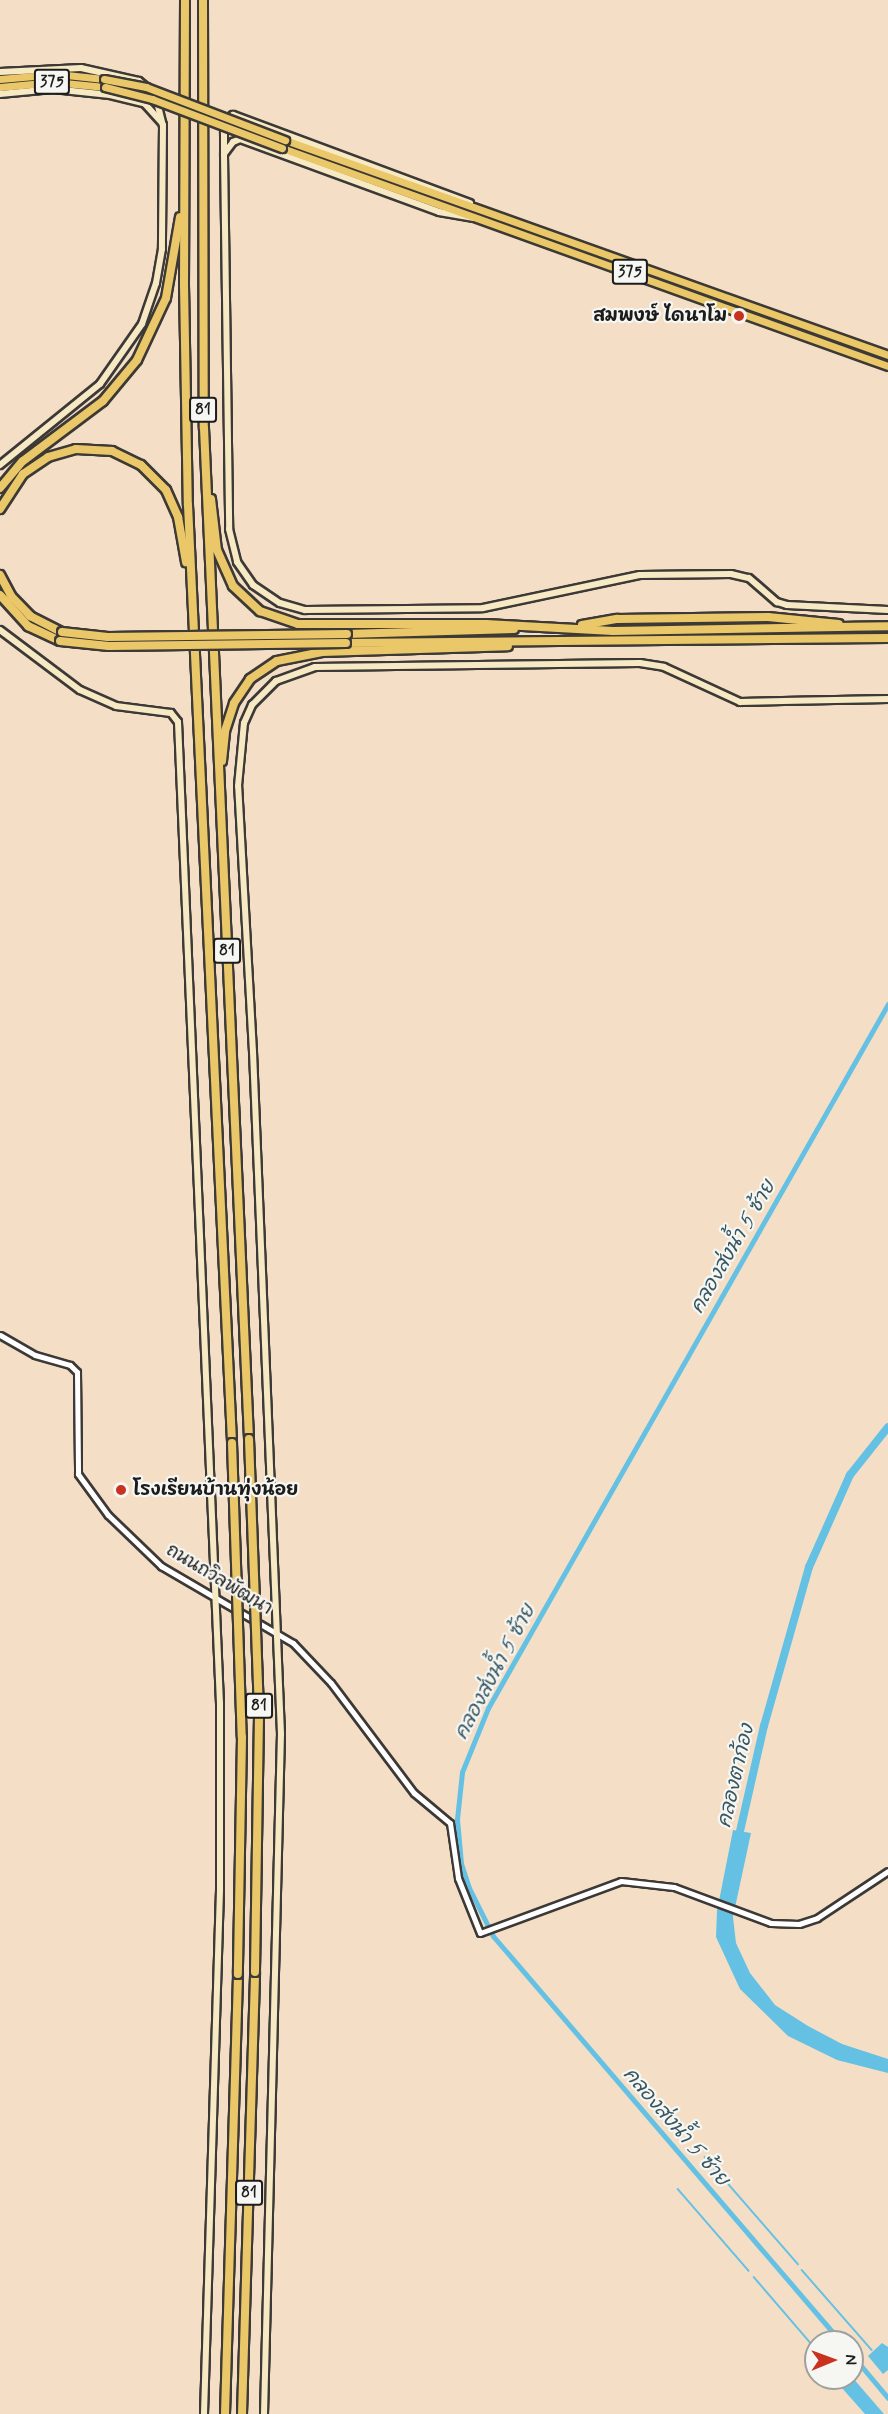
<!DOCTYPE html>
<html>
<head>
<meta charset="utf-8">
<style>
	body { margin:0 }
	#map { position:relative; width:888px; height:2414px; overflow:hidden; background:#f4dfc6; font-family:Mynerve,"Playpen Sans Thai",sans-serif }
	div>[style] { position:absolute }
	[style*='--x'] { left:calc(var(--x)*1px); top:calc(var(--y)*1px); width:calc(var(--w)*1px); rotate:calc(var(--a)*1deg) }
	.water>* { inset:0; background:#65c1e3 }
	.stream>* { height:1.5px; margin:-0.75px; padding:0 0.75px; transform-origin:0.75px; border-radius:0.75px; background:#65c1e3 }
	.canal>* { height:5px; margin:-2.5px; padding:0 2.5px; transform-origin:2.5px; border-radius:2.5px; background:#65c1e3 }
	.river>* { height:8px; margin:-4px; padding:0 4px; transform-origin:4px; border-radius:4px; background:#65c1e3 }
	.roads { filter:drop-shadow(2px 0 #3c3936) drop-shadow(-2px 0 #3c3936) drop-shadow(0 2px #3c3936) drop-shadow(0 -2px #3c3936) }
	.tertiary>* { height:5px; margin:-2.5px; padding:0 2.5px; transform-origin:2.5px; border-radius:2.5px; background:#fff }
	.secondary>* { height:6px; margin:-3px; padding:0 3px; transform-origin:3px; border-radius:3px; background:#f7e9c3 }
	.primary>* { height:7px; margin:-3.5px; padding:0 3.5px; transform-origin:3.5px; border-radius:3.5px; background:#eac769 }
	.motorway>* { height:8px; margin:-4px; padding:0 4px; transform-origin:4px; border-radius:4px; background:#eac769 }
	.bridges { filter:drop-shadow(2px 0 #3c3936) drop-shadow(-2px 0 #3c3936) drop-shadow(0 2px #3c3936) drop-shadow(0 -2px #3c3936) }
	.primary-bridge>* { height:7px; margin:-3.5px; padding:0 3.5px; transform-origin:3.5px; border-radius:3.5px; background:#eac769 }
	.motorway-bridge>* { height:8px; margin:-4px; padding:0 4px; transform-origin:4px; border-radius:4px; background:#eac769 }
	.dots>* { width:16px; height:16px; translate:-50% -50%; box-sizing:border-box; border:3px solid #f6f6f2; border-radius:50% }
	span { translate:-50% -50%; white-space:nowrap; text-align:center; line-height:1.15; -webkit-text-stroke:4.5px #f6f6f2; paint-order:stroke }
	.shield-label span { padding:2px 4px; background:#f6f6f2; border:2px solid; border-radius:4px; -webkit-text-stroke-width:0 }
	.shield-label { font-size:16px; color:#1c1c1c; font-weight:700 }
	.poi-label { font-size:18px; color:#1c1c1c; font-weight:700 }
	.right { translate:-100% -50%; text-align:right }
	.left { translate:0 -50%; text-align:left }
	.street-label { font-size:18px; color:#1c1c1c }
	.water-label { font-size:20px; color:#365662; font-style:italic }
	.north { position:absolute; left:804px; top:2330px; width:60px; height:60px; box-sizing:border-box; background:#f6f6f2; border:2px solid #9f9f9c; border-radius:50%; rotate:89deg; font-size:16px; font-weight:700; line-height:24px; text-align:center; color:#1c1c1c }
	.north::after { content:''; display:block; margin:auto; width:21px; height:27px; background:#c8321e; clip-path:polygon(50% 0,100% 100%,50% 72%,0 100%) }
</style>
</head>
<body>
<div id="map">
	<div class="water">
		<i style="clip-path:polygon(733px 1830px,751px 1833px,733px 1917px,736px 1943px,750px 1973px,775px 2005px,808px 2026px,842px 2044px,888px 2059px,888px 2073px,837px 2060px,788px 2036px,740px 1989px,716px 1937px,717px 1911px)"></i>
		<i style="clip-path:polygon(882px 2343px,888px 2347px,888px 2370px,883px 2374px,868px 2356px)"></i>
		<i style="clip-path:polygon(852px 2377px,884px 2414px,865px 2414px,833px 2378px)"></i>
	</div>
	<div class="stream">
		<i style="--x:705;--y:2157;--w:142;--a:49"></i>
		<i style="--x:678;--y:2189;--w:108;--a:49.1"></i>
		<i style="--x:802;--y:2270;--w:106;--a:48.8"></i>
		<i style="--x:754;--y:2277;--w:95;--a:49.3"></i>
	</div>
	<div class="canal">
		<i style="--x:841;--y:2342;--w:535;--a:-130.6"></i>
		<i style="--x:493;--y:1936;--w:54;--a:-116.6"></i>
		<i style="--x:469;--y:1888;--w:26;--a:-108"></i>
		<i style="--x:461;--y:1863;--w:44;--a:-95.2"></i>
		<i style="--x:457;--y:1819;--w:47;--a:-83.9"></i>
		<i style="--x:462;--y:1772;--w:69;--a:-67.9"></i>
		<i style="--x:488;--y:1708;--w:810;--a:-60.4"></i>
		<i style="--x:852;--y:2355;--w:56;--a:50.1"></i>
	</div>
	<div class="river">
		<i style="--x:738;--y:1840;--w:117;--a:-77.2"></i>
		<i style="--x:764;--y:1726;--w:165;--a:-74.2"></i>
		<i style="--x:809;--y:1567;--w:101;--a:-66"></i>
		<i style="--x:850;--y:1475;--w:61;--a:-51.6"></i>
	</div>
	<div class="roads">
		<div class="tertiary">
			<i style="--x:0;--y:1335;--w:40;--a:29.7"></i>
			<i style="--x:35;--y:1355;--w:36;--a:16"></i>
			<i style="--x:70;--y:1365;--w:10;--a:45"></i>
			<i style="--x:77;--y:1372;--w:102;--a:89.4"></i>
			<i style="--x:78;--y:1474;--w:51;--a:53.8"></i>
			<i style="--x:108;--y:1515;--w:74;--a:43.9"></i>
			<i style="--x:161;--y:1566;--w:153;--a:30.3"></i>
			<i style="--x:293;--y:1643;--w:55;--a:46.5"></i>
			<i style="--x:331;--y:1683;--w:138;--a:53"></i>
			<i style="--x:414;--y:1793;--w:47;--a:39.8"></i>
			<i style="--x:450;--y:1823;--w:56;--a:81.7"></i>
			<i style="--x:458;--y:1878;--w:59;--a:68.2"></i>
			<i style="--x:480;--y:1933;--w:150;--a:-20.2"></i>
			<i style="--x:621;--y:1881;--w:53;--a:6.5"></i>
			<i style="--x:674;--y:1887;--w:103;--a:20.4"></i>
			<i style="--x:771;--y:1923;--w:28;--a:2"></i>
			<i style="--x:799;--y:1924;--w:19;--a:-18"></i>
			<i style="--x:817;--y:1918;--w:85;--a:-33.5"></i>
		</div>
		<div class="secondary">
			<i style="--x:0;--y:72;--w:81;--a:-2.8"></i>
			<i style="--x:81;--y:68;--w:59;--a:12.6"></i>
			<i style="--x:139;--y:81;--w:21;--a:39"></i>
			<i style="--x:155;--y:94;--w:32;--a:76"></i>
			<i style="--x:163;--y:125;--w:124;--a:90.5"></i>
			<i style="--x:162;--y:249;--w:35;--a:100"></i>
			<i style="--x:156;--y:283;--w:43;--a:108.9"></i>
			<i style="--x:142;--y:324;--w:73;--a:125"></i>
			<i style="--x:100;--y:384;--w:129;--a:141"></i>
			<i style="--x:0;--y:94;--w:53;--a:-5.4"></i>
			<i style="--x:53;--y:89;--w:57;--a:6"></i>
			<i style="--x:110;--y:95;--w:36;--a:14"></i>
			<i style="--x:145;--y:104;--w:24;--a:48"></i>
			<i style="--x:224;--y:154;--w:15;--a:-53"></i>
			<i style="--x:233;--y:142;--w:8;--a:-23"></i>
			<i style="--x:240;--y:139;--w:212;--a:20.1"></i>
			<i style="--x:439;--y:212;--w:34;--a:10"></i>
			<i style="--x:470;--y:203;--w:253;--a:-159.6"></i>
			<i style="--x:233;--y:115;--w:4;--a:146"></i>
			<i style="--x:230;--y:117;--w:17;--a:111"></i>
			<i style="--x:224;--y:133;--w:22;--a:90"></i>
			<i style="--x:224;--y:155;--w:374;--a:89.2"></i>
			<i style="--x:229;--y:529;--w:34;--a:76"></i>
			<i style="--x:237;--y:562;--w:28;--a:55"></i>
			<i style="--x:253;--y:585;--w:32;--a:34"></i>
			<i style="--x:280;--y:603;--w:26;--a:16"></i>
			<i style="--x:305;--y:610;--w:178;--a:-0.6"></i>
			<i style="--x:483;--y:608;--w:160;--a:-11.9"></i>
			<i style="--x:640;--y:575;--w:91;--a:-0.6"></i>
			<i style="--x:731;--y:574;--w:18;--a:13"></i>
			<i style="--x:749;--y:578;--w:37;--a:41"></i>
			<i style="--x:777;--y:602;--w:10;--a:17"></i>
			<i style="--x:787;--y:605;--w:101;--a:2.8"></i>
			<i style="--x:0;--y:630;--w:100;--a:36.9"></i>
			<i style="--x:80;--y:690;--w:39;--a:24"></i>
			<i style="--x:116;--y:706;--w:55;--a:7.3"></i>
			<i style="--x:171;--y:713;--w:11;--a:52"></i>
			<i style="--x:178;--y:722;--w:982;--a:87.55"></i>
			<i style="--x:220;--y:1703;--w:187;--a:90"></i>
			<i style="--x:220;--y:1890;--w:524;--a:91.75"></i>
			<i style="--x:264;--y:2414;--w:680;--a:-88.57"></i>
			<i style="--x:281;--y:1734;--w:683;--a:-92.35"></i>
			<i style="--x:253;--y:1052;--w:266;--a:-93.2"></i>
			<i style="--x:238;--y:786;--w:63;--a:-84.6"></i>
			<i style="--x:244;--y:723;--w:20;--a:-66"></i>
			<i style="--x:252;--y:705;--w:34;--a:-45"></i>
			<i style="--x:276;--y:681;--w:41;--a:-19.7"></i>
			<i style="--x:315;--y:667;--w:325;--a:-0.7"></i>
			<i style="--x:640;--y:663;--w:24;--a:9"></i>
			<i style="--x:664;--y:667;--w:84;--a:24.7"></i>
			<i style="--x:740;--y:702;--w:148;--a:-1.2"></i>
		</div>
		<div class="primary">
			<i style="--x:0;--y:79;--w:57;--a:-5"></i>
			<i style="--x:57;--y:74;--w:47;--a:6.1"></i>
			<i style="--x:0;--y:87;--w:54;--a:-5.3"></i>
			<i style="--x:54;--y:82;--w:51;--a:5.6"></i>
			<i style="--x:285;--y:140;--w:640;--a:19.62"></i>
			<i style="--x:282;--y:148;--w:644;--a:19.79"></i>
		</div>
		<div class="motorway">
			<i style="--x:185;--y:0;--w:285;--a:90.2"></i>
			<i style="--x:184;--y:285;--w:220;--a:89"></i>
			<i style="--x:188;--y:505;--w:939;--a:87.31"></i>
			<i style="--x:203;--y:0;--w:428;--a:89.9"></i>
			<i style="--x:204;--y:428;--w:1012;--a:87.45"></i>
			<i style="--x:0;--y:488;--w:35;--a:-50"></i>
			<i style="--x:23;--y:461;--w:100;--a:-36.9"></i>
			<i style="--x:103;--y:401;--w:53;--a:-50.3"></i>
			<i style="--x:137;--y:360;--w:68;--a:-64.9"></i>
			<i style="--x:166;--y:298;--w:82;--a:-80.2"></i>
			<i style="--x:211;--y:499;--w:51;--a:83.3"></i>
			<i style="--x:217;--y:550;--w:39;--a:66"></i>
			<i style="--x:233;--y:586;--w:37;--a:43"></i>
			<i style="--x:260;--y:611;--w:40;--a:18.9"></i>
			<i style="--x:298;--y:624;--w:188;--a:0"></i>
			<i style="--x:486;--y:624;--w:127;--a:3.2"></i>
			<i style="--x:613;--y:631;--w:275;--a:-1"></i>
			<i style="--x:0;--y:509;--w:42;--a:-56.7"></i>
			<i style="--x:23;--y:474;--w:30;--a:-34"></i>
			<i style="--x:48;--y:457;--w:29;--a:-16"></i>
			<i style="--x:76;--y:449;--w:36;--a:3"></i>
			<i style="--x:112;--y:451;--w:32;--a:26"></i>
			<i style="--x:141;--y:465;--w:35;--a:45"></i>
			<i style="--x:166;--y:490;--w:30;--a:66"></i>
			<i style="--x:178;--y:517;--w:46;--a:79.9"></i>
			<i style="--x:0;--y:575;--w:24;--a:62"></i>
			<i style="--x:11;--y:596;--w:28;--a:46"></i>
			<i style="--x:30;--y:616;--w:36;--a:27"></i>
			<i style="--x:0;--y:595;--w:42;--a:47.9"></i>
			<i style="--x:28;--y:626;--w:35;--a:25"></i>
			<i style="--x:582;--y:625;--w:36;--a:-10"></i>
			<i style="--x:617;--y:619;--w:151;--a:-0.8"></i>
			<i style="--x:768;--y:617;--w:71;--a:5.6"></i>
			<i style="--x:347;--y:634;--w:167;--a:-1.7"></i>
			<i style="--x:346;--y:643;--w:542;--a:-0.53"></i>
			<i style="--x:222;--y:761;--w:30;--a:-84"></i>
			<i style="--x:225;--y:731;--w:29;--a:-72"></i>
			<i style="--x:234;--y:703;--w:29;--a:-56"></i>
			<i style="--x:250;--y:679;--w:32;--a:-34"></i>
			<i style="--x:277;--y:661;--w:46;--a:-11.3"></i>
			<i style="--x:322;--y:652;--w:186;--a:-1.8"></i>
			<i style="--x:225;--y:2414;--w:440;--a:-88.3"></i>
			<i style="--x:242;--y:2414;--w:442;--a:-88.3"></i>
		</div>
	</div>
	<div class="bridges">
		<div class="primary-bridge">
			<i style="--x:104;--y:79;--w:43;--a:10.8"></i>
			<i style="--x:146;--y:87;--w:149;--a:20.9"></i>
			<i style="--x:105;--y:87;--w:49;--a:14.3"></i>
			<i style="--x:152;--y:99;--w:139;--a:20.7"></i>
		</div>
		<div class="motorway-bridge">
			<i style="--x:62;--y:632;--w:46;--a:6.2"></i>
			<i style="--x:108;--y:637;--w:239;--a:-0.7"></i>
			<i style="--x:60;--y:641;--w:49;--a:5.8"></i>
			<i style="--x:109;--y:646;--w:237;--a:-0.7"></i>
			<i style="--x:249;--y:1439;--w:277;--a:87.9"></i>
			<i style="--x:259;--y:1716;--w:256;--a:90.9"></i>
			<i style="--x:232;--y:1443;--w:294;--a:88.1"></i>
			<i style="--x:242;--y:1737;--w:237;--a:91"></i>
		</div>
	</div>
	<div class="dots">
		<i style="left:739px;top:316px;background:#c8321e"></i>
		<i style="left:121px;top:1490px;background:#c8321e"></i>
	</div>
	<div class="shield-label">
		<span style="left:52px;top:82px">375</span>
		<span style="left:630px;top:272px">375</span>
		<span style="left:203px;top:410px">81</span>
		<span style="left:227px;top:951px">81</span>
		<span style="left:259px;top:1706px">81</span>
		<span style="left:249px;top:2193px">81</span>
	</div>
	<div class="poi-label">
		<span class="right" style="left:727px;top:316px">สมพงษ์ ไดนาโม</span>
		<span class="left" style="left:133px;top:1490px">โรงเรียนบ้านทุ่งน้อย</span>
	</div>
	<div class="street-label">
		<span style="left:219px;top:1580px;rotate:31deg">ถนนถวิลพัฒนา</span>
	</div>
	<div class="water-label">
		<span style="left:733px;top:1247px;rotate:-60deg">คลองส่งน้ำ 5 ซ้าย</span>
		<span style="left:495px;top:1672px;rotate:-62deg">คลองส่งน้ำ 5 ซ้าย</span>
		<span style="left:736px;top:1776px;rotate:-77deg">คลองตาก้อง</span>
		<span style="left:676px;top:2127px;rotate:49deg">คลองส่งน้ำ 5 ซ้าย</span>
	</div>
	<div class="north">N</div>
</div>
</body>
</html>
